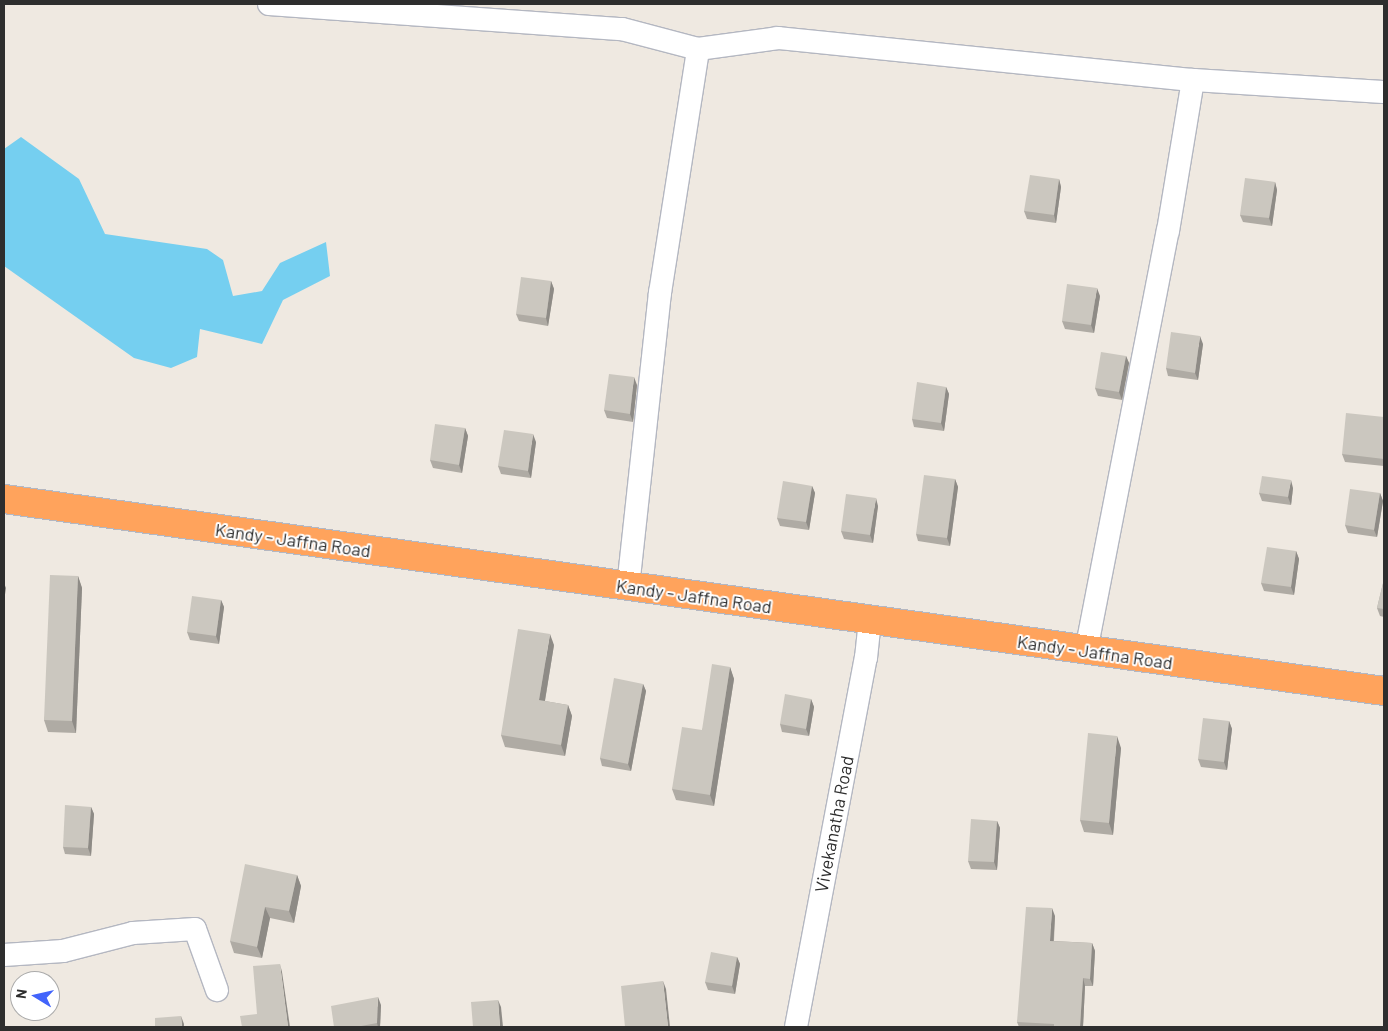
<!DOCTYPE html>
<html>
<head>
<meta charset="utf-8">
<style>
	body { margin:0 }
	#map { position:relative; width:1388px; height:1031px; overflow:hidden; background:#efe9e1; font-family:Barlow,sans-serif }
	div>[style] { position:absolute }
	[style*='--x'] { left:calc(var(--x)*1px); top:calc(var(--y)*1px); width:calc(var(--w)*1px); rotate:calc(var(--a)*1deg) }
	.water>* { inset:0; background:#75cff0 }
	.roads { filter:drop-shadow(1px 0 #b4b7c1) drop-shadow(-1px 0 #b4b7c1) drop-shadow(0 1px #b4b7c1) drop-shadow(0 -1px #b4b7c1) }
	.street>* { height:22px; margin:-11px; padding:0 11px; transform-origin:11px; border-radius:11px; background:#fff }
	.highway>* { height:28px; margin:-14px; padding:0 14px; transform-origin:14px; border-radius:14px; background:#ffa35c }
	.wall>* { inset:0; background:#afaba4 }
	.shaded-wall>* { inset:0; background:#8e8b86 }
	.building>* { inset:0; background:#cbc7bf }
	span { translate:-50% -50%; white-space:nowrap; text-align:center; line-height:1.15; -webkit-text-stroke:4px #fff; paint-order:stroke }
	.street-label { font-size:18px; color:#2e2e2e }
	.frame { position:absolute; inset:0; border:5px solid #2e2e2e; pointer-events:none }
	.north { position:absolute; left:10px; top:971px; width:50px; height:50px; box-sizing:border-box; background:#fff; border:1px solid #ababab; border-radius:50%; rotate:279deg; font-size:14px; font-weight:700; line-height:20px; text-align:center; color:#2e2e2e }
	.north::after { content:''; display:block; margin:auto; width:18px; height:22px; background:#4264fb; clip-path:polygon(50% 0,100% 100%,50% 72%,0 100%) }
</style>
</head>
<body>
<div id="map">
	<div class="water">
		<i style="clip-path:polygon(21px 137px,79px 179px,105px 234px,207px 249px,223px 260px,233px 296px,262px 291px,280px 263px,326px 242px,330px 276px,283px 300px,262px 344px,200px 329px,197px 357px,171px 368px,134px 358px,4px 266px,4px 149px)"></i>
	</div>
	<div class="roads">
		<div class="street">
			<i style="--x:269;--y:4;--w:354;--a:4.1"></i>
			<i style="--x:622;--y:29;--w:79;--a:14.7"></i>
			<i style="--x:698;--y:49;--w:81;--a:-7.8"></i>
			<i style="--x:778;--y:38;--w:417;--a:5.8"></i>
			<i style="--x:1193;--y:80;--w:191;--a:3.6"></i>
			<i style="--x:628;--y:587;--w:296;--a:-83.8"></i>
			<i style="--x:660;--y:293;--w:247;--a:-81.1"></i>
			<i style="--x:1086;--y:651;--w:428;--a:-79"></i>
			<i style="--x:1168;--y:231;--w:153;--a:-80.6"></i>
			<i style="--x:4;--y:955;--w:59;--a:-3.9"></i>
			<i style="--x:63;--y:951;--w:72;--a:-14.4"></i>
			<i style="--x:133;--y:933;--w:62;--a:-3.7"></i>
			<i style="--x:195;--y:929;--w:65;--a:70.2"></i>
			<i style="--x:796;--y:1027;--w:376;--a:-79.3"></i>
			<i style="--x:866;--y:658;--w:37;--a:-84"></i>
		</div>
		<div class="highway">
			<i style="--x:4;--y:499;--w:1393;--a:7.92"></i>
		</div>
	</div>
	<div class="wall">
		<i style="clip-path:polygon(1059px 179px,1061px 187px,1056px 223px,1027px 219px,1024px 211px)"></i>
		<i style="clip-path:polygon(1275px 182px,1277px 190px,1272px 226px,1243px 222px,1240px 215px)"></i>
		<i style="clip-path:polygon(551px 281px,554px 289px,548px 326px,519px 321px,516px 314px)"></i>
		<i style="clip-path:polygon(1100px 296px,1094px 333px,1065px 329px,1062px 321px)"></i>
		<i style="clip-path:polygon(1203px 344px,1198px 380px,1168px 376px,1166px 368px)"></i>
		<i style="clip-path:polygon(1126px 356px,1129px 363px,1122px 400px,1098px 396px,1095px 388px)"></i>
		<i style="clip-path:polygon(637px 385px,633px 422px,607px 418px,604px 410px)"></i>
		<i style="clip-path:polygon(946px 387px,949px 394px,944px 431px,914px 427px,912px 419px)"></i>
		<i style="clip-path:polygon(1384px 417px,1384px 466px,1345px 462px,1342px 454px)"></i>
		<i style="clip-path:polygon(465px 428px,468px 436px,462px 473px,433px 468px,430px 460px)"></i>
		<i style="clip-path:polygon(536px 442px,531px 478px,501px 474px,498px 466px)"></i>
		<i style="clip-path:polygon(955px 479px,958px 487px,950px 546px,918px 541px,916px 534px)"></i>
		<i style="clip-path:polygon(812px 486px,815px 493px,809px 530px,780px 526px,777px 518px)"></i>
		<i style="clip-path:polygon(1293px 488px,1291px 505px,1262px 501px,1259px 493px)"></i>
		<i style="clip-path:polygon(1380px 493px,1383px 501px,1377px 537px,1348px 533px,1345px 525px)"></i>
		<i style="clip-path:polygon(878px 506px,873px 543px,844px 539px,841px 531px)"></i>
		<i style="clip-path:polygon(1296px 551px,1299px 559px,1294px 595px,1264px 591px,1261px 583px)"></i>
		<i style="clip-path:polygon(78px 576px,82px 588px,76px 733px,48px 732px,44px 720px)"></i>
		<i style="clip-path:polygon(1384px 579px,1384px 617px,1380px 616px,1377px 608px)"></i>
		<i style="clip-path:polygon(221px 600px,224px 607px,219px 644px,190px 640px,187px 632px)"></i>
		<i style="clip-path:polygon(554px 645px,545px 701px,568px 705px,572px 716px,565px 756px,505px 747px,501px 735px)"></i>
		<i style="clip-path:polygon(730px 667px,734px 679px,714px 806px,676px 800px,672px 789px,702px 730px)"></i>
		<i style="clip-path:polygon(643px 684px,646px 691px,631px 771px,602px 766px,600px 758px)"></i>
		<i style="clip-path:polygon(811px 699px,814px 707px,809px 736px,782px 732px,780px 724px)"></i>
		<i style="clip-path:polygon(1229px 721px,1232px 729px,1227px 770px,1201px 767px,1198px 759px)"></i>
		<i style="clip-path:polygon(1121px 748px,1113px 835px,1084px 832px,1080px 820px)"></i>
		<i style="clip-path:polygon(91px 807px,94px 814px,91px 856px,65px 854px,63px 847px)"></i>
		<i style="clip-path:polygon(997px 821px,1000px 828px,997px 870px,971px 869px,968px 861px)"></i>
		<i style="clip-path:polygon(297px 875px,301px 886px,294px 923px,270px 918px,262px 958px,234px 953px,230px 941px)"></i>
		<i style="clip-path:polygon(1055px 916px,1054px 941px,1092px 943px,1095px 951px,1093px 986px,1085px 986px,1083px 1027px,1019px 1027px,1017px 1022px)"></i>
		<i style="clip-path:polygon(737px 957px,740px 964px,735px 994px,708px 990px,705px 982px)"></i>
		<i style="clip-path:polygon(381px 1005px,380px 1027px,334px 1027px)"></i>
	</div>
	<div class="shaded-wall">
		<i style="clip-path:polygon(1059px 179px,1061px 187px,1056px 223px,1054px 215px)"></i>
		<i style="clip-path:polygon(1275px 182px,1277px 190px,1272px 226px,1269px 218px)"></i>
		<i style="clip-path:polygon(551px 281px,554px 289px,548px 326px,546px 318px)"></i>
		<i style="clip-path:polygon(1097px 288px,1100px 296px,1094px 333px,1091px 325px)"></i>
		<i style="clip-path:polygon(1200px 336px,1203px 344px,1198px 380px,1195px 373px)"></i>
		<i style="clip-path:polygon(1126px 356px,1129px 363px,1122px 400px,1119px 392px)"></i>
		<i style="clip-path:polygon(634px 377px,637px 385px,633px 422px,630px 414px)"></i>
		<i style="clip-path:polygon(946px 387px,949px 394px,944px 431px,941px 423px)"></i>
		<i style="clip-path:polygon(465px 428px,468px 436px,462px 473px,459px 465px)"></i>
		<i style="clip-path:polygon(533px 434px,536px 442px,531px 478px,528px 471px)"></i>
		<i style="clip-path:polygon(955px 479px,958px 487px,950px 546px,947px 538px)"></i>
		<i style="clip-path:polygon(1291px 480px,1293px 488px,1291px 505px,1288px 497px)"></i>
		<i style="clip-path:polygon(812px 486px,815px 493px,809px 530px,806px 522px)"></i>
		<i style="clip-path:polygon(1380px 493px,1383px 501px,1377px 537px,1374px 530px)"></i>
		<i style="clip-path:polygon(876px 498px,878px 506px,873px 543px,870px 535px)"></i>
		<i style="clip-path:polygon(1296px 551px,1299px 559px,1294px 595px,1291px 587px)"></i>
		<i style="clip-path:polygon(78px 576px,82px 588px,76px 733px,72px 721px)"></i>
		<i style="clip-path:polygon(4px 583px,6px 588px,4px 601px)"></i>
		<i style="clip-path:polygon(221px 600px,224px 607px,219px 644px,216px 636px)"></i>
		<i style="clip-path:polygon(550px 634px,554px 645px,543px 712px,539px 700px)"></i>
		<i style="clip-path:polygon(730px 667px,734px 679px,714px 806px,710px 795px)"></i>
		<i style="clip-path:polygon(643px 684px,646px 691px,631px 771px,628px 764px)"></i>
		<i style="clip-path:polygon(811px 699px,814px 707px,809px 736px,806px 729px)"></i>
		<i style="clip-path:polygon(568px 705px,572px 716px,565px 756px,561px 745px)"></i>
		<i style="clip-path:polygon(1229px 721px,1232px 729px,1227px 770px,1224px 762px)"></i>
		<i style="clip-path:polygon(1117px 736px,1121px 748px,1113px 835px,1109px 823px)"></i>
		<i style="clip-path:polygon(91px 807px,94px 814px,91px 856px,88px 848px)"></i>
		<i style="clip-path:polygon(997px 821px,1000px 828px,997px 870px,994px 862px)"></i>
		<i style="clip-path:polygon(297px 875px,301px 886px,294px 923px,289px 911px)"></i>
		<i style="clip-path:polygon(265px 907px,270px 918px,262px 958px,257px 947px)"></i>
		<i style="clip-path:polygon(1052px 908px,1055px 916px,1053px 948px,1050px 941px)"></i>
		<i style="clip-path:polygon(1092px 943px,1095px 951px,1093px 986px,1090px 979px)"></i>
		<i style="clip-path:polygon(737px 957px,740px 964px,735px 994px,732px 986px)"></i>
		<i style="clip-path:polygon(280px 964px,282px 972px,290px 1027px,288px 1027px)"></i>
		<i style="clip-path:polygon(1083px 978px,1085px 986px,1083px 1027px,1080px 1027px)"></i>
		<i style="clip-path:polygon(663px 981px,666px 989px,670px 1027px,668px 1027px)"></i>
		<i style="clip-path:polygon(378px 997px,381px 1005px,380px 1027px,378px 1027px,377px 1023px)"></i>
		<i style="clip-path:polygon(498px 1000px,501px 1007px,503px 1027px,500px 1027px)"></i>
		<i style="clip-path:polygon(181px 1016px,184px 1024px,184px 1027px,182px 1027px)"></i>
	</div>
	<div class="building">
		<i style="clip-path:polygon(1030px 175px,1059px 179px,1054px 215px,1024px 211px)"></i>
		<i style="clip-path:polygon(1245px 178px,1275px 182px,1269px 218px,1240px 215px)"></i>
		<i style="clip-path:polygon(521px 277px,551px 281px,546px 318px,516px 314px)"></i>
		<i style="clip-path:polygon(1067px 284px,1097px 288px,1091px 325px,1062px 321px)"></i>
		<i style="clip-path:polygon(1171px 332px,1200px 336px,1195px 373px,1166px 368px)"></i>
		<i style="clip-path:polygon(1101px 352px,1126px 356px,1119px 392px,1095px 388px)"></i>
		<i style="clip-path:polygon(609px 374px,634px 377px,630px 414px,604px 410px)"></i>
		<i style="clip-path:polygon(917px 382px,946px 387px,941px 423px,912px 419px)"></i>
		<i style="clip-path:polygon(1346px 413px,1384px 417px,1384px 459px,1342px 454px)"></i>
		<i style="clip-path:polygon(435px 424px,465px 428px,459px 465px,430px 460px)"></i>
		<i style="clip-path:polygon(504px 430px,533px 434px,528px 471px,498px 466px)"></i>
		<i style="clip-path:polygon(924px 475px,955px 479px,947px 538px,916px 534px)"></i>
		<i style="clip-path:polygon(1262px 476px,1291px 480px,1288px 497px,1259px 493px)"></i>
		<i style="clip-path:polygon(783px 481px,812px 486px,806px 522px,777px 518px)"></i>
		<i style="clip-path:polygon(1350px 489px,1380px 493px,1374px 530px,1345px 525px)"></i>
		<i style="clip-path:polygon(846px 494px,876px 498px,870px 535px,841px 531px)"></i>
		<i style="clip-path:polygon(1267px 547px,1296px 551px,1291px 587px,1261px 583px)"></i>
		<i style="clip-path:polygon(50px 575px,78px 576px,72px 721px,44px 720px)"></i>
		<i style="clip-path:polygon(1384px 579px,1384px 609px,1377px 608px)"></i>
		<i style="clip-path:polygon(192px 596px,221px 600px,216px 636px,187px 632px)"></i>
		<i style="clip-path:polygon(518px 629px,550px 634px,539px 700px,568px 705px,561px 745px,501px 735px)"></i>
		<i style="clip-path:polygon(712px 664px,730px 667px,710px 795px,672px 789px,682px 727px,702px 730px)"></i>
		<i style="clip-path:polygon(614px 678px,643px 684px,628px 764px,600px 758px)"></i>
		<i style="clip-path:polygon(785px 694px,811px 699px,806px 729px,780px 724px)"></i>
		<i style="clip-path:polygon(1203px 718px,1229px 721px,1224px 762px,1198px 759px)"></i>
		<i style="clip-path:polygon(1088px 733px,1117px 736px,1109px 823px,1080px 820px)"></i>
		<i style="clip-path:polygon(65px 805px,91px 807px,88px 848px,63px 847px)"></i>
		<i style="clip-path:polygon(971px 819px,997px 821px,994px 862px,968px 861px)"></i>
		<i style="clip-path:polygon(245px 864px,297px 875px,289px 911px,265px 907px,257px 947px,230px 941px)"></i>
		<i style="clip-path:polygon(1026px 907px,1052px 908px,1050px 941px,1092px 943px,1090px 979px,1083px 978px,1080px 1027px,1054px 1027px,1054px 1024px,1017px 1022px)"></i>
		<i style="clip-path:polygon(711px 952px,737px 957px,732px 986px,705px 982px)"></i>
		<i style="clip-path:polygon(280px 964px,288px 1027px,242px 1027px,240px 1016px,257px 1014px,253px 966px)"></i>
		<i style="clip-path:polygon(663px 981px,668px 1027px,625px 1027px,621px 986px)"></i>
		<i style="clip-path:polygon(378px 997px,377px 1023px,356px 1027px,334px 1027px,331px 1006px)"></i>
		<i style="clip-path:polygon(498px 1000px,500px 1027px,473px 1027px,471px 1002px)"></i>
		<i style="clip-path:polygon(181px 1016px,182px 1027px,155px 1027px,155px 1018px)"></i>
	</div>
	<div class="street-label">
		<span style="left:293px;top:540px;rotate:8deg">Kandy - Jaffna Road</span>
		<span style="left:694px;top:596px;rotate:8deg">Kandy - Jaffna Road</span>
		<span style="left:1095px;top:652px;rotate:8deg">Kandy - Jaffna Road</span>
		<span style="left:834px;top:824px;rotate:-79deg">Vivekanatha Road</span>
	</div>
	<div class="frame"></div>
	<div class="north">N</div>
</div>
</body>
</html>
